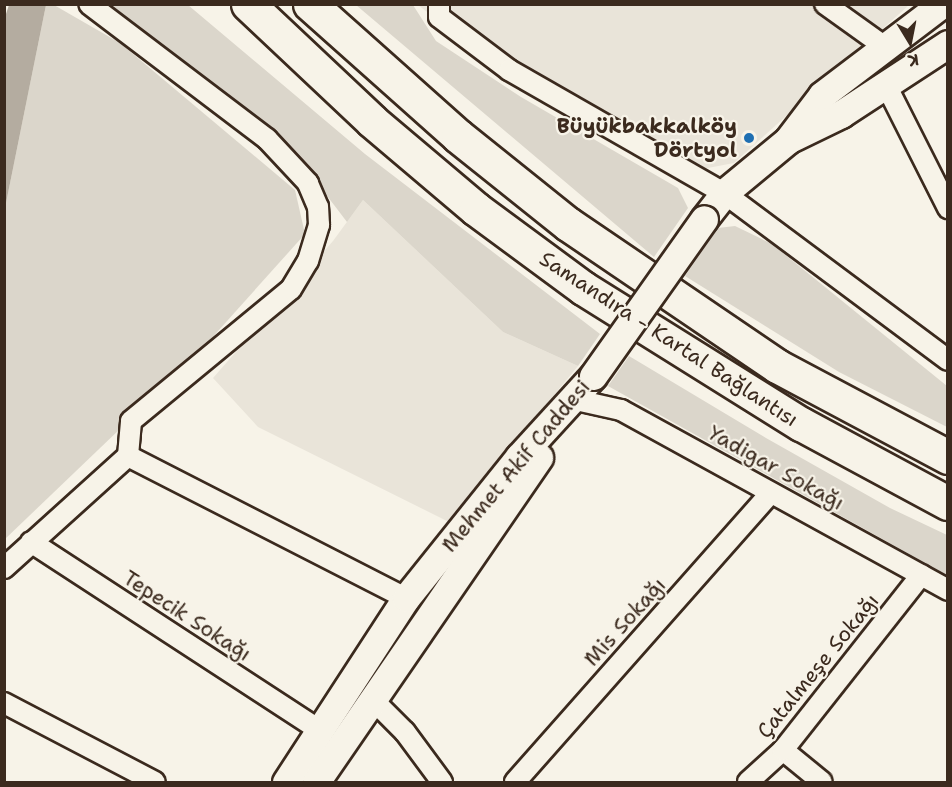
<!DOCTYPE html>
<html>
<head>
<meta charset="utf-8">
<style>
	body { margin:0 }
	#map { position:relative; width:952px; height:787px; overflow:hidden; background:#f7f3e8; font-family:"Shantell Sans",sans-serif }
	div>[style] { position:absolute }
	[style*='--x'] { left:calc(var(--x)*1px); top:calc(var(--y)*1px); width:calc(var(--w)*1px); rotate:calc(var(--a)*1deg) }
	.built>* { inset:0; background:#e9e4d9 }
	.green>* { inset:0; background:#dbd6cb }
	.water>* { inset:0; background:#b4aca0 }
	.roads { filter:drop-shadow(2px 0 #3b2a1e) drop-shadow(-2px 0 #3b2a1e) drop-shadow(0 2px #3b2a1e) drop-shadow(0 -2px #3b2a1e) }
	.street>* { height:20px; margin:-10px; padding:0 10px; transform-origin:10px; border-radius:10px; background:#f7f3e8 }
	.secondary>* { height:27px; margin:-13.5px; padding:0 13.5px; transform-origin:13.5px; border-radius:13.5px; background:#f7f3e8 }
	.highway>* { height:33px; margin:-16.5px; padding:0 16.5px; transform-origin:16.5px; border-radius:16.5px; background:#f7f3e8 }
	.bridges { filter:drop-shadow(2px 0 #3b2a1e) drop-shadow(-2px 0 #3b2a1e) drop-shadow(0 2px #3b2a1e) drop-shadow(0 -2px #3b2a1e) }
	.secondary-bridge>* { height:27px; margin:-13.5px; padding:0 13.5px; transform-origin:13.5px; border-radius:13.5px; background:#f7f3e8 }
	.dots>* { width:16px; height:16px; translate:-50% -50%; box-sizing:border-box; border:3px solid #f7f3e8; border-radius:50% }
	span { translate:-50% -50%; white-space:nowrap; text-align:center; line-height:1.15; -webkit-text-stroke:4.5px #f7f3e8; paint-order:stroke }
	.poi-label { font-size:21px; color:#3b2a1e; font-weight:700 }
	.right { translate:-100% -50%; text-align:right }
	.street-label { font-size:21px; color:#3b2a1e }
	.frame { position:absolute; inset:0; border:6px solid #3b2a1e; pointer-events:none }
	.north { position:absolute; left:880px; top:12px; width:60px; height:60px; -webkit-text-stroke:4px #f7f3e8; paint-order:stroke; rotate:170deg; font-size:16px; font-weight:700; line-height:24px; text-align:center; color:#3b2a1e }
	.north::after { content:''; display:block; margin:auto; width:21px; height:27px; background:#3b2a1e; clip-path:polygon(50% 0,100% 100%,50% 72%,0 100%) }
</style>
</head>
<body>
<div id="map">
	<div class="built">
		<i style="clip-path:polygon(418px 5px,909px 5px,734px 163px,692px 171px,514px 78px)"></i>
		<i style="clip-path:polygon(363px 200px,503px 332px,578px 366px,449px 522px,258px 427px,213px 378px,333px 241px)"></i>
	</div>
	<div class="green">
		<i style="clip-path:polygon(46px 5px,54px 5px,120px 43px,295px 190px,305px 234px,192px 360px,4px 540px,5px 208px)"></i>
		<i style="clip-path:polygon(108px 5px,188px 5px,365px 154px,600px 334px,578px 366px,503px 332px,363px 200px,347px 222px,289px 146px)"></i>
		<i style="clip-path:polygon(356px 5px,413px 5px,436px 41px,521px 97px,678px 188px,688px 208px,654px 257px)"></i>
		<i style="clip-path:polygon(735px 226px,772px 244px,947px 386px,947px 427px,839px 372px,685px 276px,718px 228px)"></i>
		<i style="clip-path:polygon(629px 356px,766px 438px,890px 508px,947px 535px,947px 575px,608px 386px)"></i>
	</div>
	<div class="water">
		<i style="clip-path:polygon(9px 5px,46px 5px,5px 208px,4px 20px)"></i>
	</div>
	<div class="roads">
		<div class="street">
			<i style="--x:439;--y:4;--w:13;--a:90"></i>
			<i style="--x:439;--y:17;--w:88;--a:37.1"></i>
			<i style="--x:509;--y:70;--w:248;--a:29.8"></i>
			<i style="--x:724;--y:193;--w:279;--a:36.7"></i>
			<i style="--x:825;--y:4;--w:74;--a:35.6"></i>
			<i style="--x:886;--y:85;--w:138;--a:63.2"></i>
			<i style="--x:576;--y:400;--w:46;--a:12.5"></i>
			<i style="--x:621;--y:410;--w:373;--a:28.8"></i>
			<i style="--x:128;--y:456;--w:312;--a:27.1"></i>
			<i style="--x:31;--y:542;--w:343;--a:33.1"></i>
			<i style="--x:4;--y:568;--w:167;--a:-42.1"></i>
			<i style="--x:128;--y:456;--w:35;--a:-85"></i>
			<i style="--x:131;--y:421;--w:207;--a:-39.5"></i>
			<i style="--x:291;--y:289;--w:33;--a:-59"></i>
			<i style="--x:308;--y:261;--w:38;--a:-73"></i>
			<i style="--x:319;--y:225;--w:18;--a:-93"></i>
			<i style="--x:318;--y:207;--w:26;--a:-113"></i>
			<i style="--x:308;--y:183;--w:60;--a:-133"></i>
			<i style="--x:267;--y:139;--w:223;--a:-142.8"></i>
			<i style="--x:373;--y:700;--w:45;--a:45"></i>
			<i style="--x:405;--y:732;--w:62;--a:53.5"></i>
			<i style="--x:4;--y:703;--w:170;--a:27.6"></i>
			<i style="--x:783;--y:750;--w:50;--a:39.4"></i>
			<i style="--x:515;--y:782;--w:386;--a:-48.5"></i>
			<i style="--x:748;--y:782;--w:47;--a:-42.4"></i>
			<i style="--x:783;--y:750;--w:223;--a:-51.7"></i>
		</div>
		<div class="secondary">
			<i style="--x:792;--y:138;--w:55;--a:-26.1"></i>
			<i style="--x:841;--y:114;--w:128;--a:-33.2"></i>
			<i style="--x:704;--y:219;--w:33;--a:-52"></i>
			<i style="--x:724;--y:193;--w:83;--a:-39.6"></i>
			<i style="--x:788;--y:140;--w:56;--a:-52.9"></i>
			<i style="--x:822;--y:95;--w:151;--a:-37.2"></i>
			<i style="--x:286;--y:782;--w:220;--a:-56.9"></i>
			<i style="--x:406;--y:598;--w:181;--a:-51.3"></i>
			<i style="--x:519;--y:457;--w:110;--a:-47.6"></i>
			<i style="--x:316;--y:782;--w:394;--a:-55.5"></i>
		</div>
		<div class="highway">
			<i style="--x:248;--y:4;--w:170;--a:43.3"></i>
			<i style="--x:372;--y:121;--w:136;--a:40.2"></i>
			<i style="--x:476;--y:209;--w:133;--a:36.4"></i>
			<i style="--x:583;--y:288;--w:257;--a:32"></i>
			<i style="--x:801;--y:424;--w:167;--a:28.3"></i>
			<i style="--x:310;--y:4;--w:198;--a:41.7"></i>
			<i style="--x:458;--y:136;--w:141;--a:38.7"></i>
			<i style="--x:568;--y:224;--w:253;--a:34.2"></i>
			<i style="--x:777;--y:366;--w:194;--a:28"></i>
		</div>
	</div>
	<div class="bridges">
		<div class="secondary-bridge">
			<i style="--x:593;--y:376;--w:192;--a:-54.7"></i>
		</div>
	</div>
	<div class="dots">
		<i style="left:749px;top:138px;background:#1f6fb2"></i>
	</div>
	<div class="poi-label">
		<span class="right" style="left:737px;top:138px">Büyükbakkalköy<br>Dörtyol</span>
	</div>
	<div class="street-label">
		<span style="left:669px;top:339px;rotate:33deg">Samandıra - Kartal Bağlantısı</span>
		<span style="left:516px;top:466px;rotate:-50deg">Mehmet Akif Caddesi</span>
		<span style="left:776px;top:468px;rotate:29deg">Yadigar Sokağı</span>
		<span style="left:187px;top:616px;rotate:33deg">Tepecik Sokağı</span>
		<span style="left:625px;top:622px;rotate:-48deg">Mis Sokağı</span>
		<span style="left:818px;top:666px;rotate:-51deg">Çatalmeşe Sokağı</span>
	</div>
	<div class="frame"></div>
	<div class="north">K</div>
</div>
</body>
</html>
